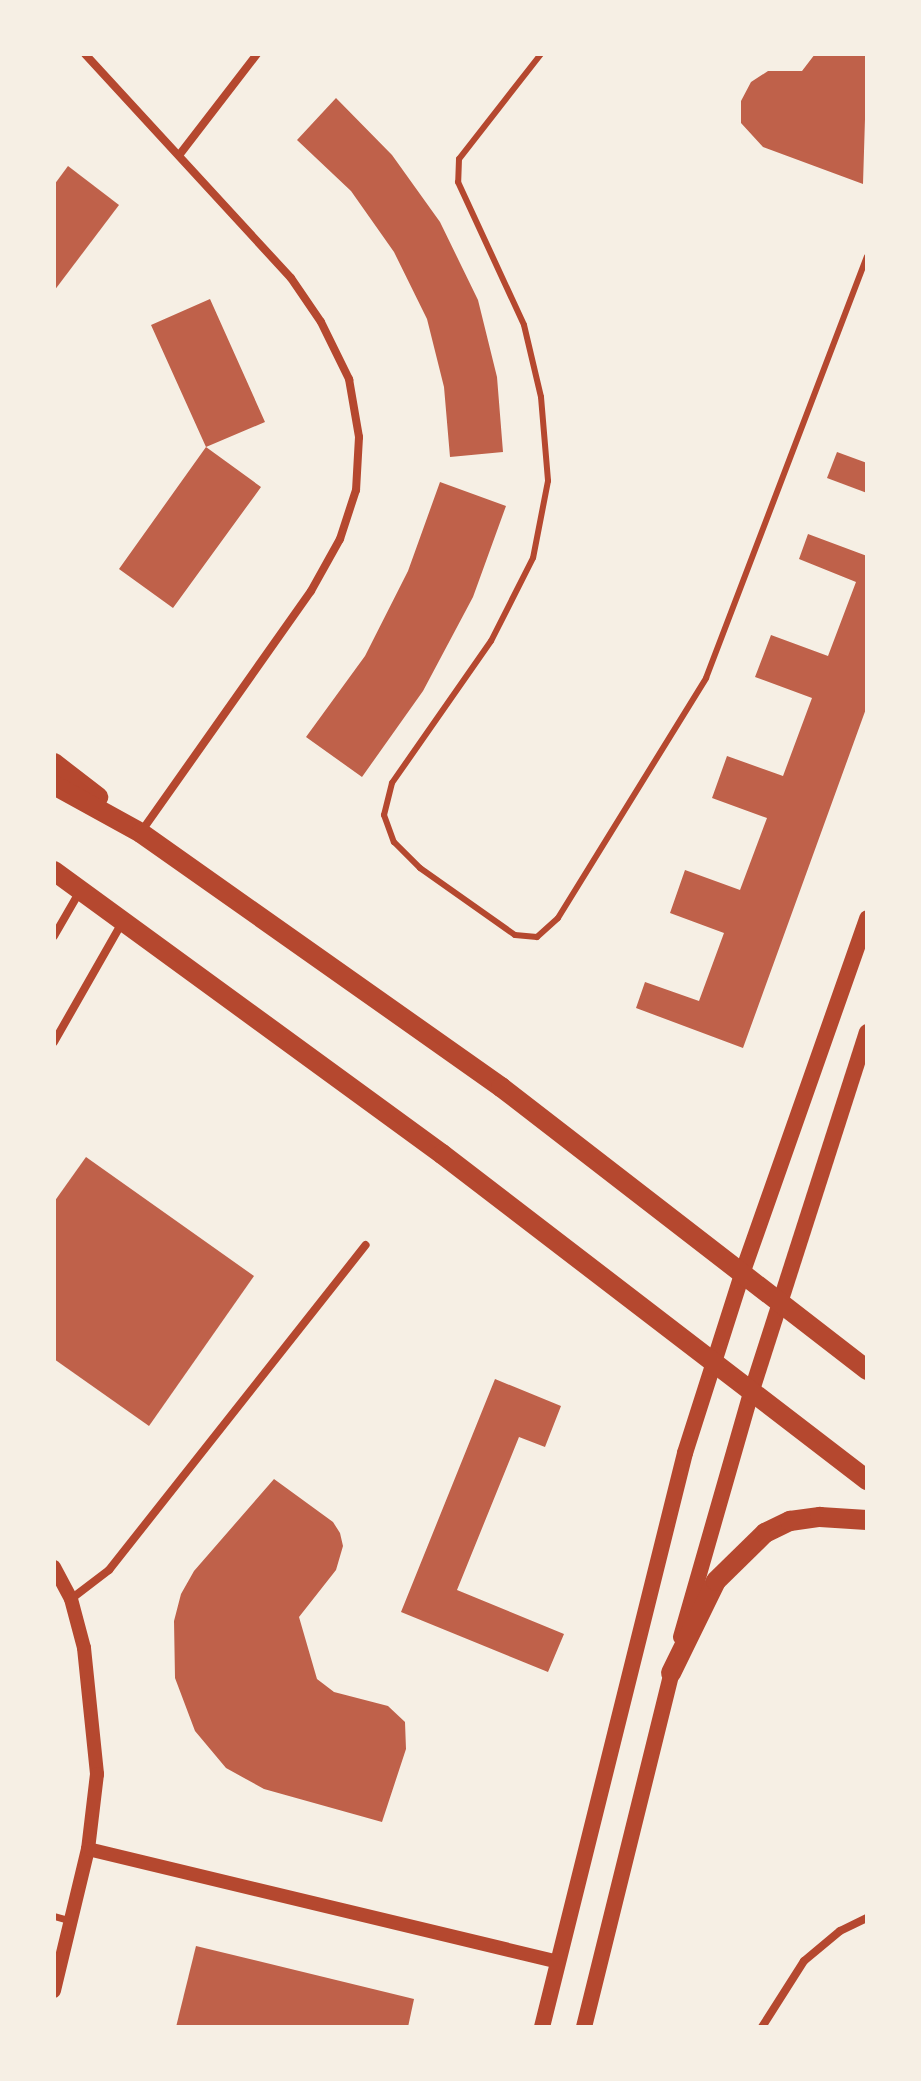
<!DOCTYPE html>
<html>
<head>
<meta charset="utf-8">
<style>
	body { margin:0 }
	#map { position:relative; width:921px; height:2081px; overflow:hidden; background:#f6efe4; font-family:Lato,sans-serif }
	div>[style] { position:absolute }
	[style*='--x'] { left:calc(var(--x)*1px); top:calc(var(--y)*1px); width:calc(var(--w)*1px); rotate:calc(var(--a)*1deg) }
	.building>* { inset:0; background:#bf614a }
	.service>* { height:6px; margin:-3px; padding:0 3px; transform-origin:3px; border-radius:3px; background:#b5482f }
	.pedestrian>* { height:7px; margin:-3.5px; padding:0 3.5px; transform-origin:3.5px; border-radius:3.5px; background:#b5482f }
	.minor>* { height:8px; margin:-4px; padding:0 4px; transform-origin:4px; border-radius:4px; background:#b5482f }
	.tertiary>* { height:14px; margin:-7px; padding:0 7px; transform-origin:7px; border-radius:7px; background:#b5482f }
	.secondary>* { height:16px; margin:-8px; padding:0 8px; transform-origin:8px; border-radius:8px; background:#b5482f }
	.primary>* { height:20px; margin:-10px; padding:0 10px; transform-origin:10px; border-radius:10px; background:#b5482f }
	span { translate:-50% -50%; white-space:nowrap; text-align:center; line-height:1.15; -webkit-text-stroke:8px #f6efe4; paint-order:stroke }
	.frame { position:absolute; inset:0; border:56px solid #f6efe4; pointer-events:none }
</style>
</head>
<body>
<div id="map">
	<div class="building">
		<i style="clip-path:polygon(815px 54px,867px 54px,863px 184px,763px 147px,741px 123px,741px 101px,751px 82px,768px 71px,802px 71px)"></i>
		<i style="clip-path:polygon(336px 98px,392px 155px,440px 222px,478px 300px,497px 377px,503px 452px,450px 457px,444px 387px,427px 319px,394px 252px,351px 191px,297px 140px)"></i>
		<i style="clip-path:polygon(68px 166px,119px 205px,54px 291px,54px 185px)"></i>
		<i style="clip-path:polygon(210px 299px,265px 422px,206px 447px,261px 487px,173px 608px,119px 569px,206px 447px,151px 325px)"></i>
		<i style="clip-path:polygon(837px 452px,867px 463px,867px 493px,827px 478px)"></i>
		<i style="clip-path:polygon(440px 482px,506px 506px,473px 597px,423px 691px,362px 777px,306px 737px,365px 656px,408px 571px)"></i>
		<i style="clip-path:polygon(808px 534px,867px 556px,867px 706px,743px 1048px,636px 1008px,645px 982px,699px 1001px,724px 933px,670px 913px,685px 870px,740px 890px,767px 818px,712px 798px,727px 756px,783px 776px,812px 698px,755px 677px,771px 635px,828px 656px,856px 582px,799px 559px)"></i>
		<i style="clip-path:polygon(86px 1157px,254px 1276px,149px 1426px,54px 1359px,54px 1202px)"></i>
		<i style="clip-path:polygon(495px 1379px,561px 1406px,545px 1447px,519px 1437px,457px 1590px,564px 1634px,548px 1672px,401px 1612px)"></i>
		<i style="clip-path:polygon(274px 1479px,333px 1522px,340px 1533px,343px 1546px,336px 1570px,299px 1617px,317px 1679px,334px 1692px,388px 1706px,405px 1722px,406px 1749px,382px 1822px,264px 1789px,226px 1768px,195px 1731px,175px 1678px,174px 1621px,181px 1594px,194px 1571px)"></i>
		<i style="clip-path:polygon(196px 1946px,414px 1999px,408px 2027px,176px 2027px)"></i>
	</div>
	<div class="service">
		<i style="--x:541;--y:54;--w:133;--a:128"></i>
		<i style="--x:459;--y:159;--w:23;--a:92"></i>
		<i style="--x:458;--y:182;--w:157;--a:65.2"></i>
		<i style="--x:524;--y:325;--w:74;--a:76.7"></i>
		<i style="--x:541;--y:397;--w:84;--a:85.2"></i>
		<i style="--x:548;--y:481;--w:78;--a:101"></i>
		<i style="--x:533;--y:558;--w:93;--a:116.8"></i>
		<i style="--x:491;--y:641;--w:173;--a:124.9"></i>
		<i style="--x:392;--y:783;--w:33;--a:104"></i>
		<i style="--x:384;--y:815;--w:29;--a:70"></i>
		<i style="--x:394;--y:842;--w:37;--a:45"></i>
		<i style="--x:420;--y:868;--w:116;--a:35.2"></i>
		<i style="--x:515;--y:935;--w:22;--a:5"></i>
		<i style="--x:537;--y:937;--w:28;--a:-42"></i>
		<i style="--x:558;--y:918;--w:282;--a:-58.3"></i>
		<i style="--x:706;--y:678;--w:451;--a:-69.1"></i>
	</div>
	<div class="pedestrian">
		<i style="--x:54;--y:1916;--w:18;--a:16"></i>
	</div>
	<div class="minor">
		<i style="--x:85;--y:54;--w:304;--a:47.4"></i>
		<i style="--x:291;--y:278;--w:53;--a:55.7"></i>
		<i style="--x:321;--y:322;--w:64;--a:63.8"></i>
		<i style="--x:349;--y:379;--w:59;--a:80.2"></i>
		<i style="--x:359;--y:437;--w:53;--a:93.2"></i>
		<i style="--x:356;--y:490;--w:52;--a:108.1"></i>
		<i style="--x:340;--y:539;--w:60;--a:119.1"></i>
		<i style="--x:311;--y:591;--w:295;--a:125.2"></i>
		<i style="--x:180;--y:154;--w:126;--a:-52.4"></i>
		<i style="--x:54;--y:936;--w:52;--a:-60"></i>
		<i style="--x:54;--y:1042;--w:139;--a:-60.3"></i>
		<i style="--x:71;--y:1599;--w:48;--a:-37.3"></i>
		<i style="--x:109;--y:1570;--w:414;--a:-51.7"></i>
		<i style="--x:762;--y:2027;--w:78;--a:-57.5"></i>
		<i style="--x:804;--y:1961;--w:47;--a:-39.8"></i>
		<i style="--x:840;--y:1931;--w:30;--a:-26"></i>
	</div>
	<div class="tertiary">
		<i style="--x:54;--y:1567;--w:36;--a:62"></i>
		<i style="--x:71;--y:1599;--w:51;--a:75.1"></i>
		<i style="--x:84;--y:1648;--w:127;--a:84.1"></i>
		<i style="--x:97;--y:1774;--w:76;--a:96.8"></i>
		<i style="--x:88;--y:1849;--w:146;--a:103.5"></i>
		<i style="--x:88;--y:1849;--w:483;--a:13.5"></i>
	</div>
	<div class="secondary">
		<i style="--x:681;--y:1637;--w:257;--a:-74"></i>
		<i style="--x:752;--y:1390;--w:376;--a:-72.2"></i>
		<i style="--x:542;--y:2027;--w:592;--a:-76.01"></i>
		<i style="--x:685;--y:1453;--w:191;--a:-72.3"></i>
		<i style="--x:743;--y:1271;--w:374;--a:-70.6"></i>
		<i style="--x:584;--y:2027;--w:374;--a:-76.1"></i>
	</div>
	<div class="primary">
		<i style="--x:54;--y:763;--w:56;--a:37.7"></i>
		<i style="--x:54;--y:785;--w:99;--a:28.9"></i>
		<i style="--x:141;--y:833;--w:441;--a:35.2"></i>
		<i style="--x:501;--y:1087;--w:463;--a:37.7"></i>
		<i style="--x:54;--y:871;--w:480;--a:36.1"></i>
		<i style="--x:442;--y:1154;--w:536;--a:37.49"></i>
		<i style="--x:671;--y:1673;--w:102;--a:-63.9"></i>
		<i style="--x:716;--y:1581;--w:69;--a:-44.4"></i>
		<i style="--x:765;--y:1533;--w:28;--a:-26"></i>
		<i style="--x:790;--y:1521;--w:30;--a:-8"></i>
		<i style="--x:820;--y:1517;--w:47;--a:3.7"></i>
	</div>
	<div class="frame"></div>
</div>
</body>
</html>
